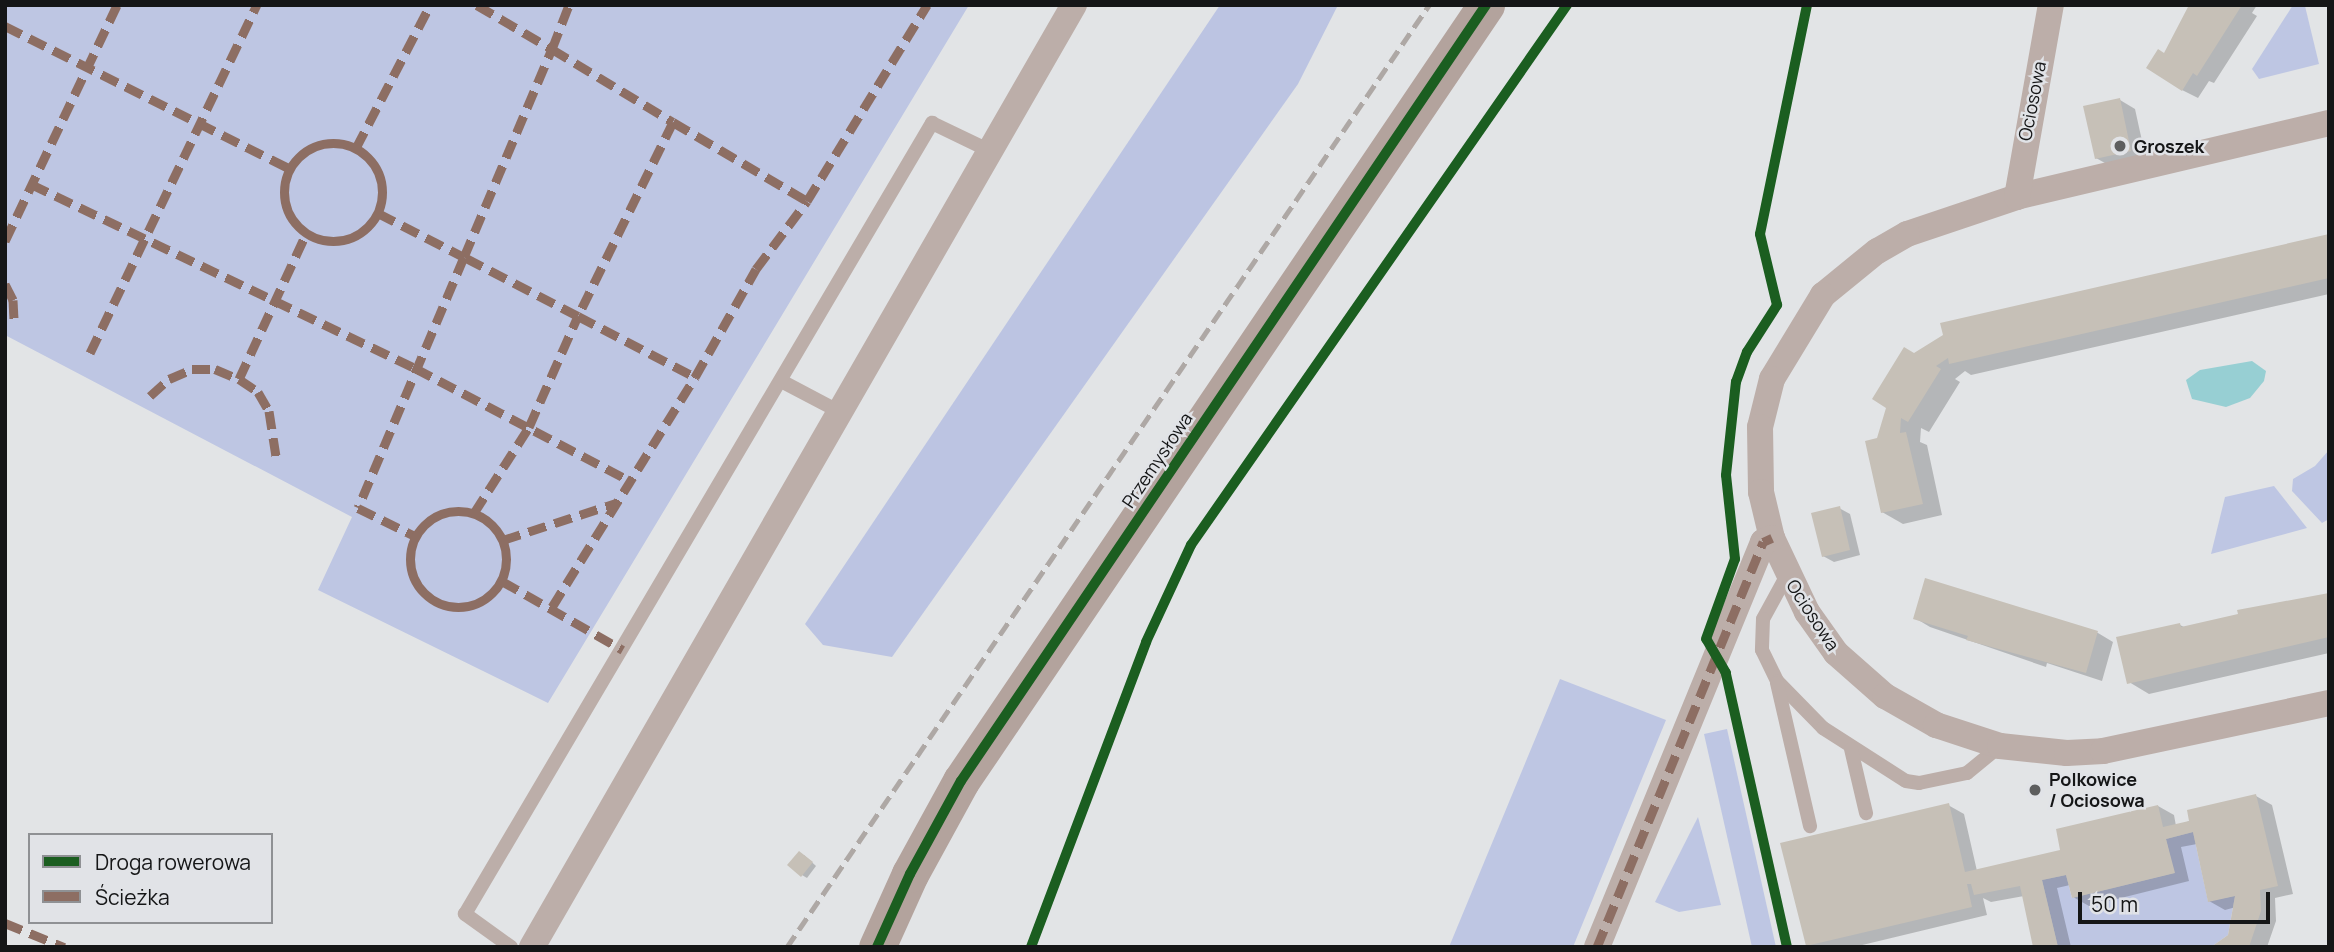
<!DOCTYPE html>
<html>
<head>
<meta charset="utf-8">
<style>
	body { margin:0 }
	#map { position:relative; width:2334px; height:952px; overflow:hidden; background:#e2e4e6; font-family:Manrope,sans-serif }
	div>[style] { position:absolute }
	[style*='--x'] { left:calc(var(--x)*1px); top:calc(var(--y)*1px); width:calc(var(--w)*1px); rotate:calc(var(--a)*1deg) }
	.green>* { inset:0; background:#bec6e3 }
	.forest>* { inset:0; background:#bcc4e2 }
	.water>* { inset:0; background:#97cfd3 }
	.shadow>* { inset:0; background:#0003 }
	.building>* { inset:0; background:#c6c0b7 }
	.lane>* { height:14px; margin:-7px; padding:0 7px; transform-origin:7px; border-radius:7px; background:#bcaea9 }
	.street>* { height:26px; margin:-13px; padding:0 13px; transform-origin:13px; border-radius:13px; background:#bcaea9 }
	.secondary>* { height:37px; margin:-18.5px; padding:0 18.5px; transform-origin:18.5px; border-radius:18.5px; background:#b3a39d }
	.rail>* { height:5px; margin-top:-2.5px; transform-origin:0; background:repeating-linear-gradient(90deg,#aea8a5 0 14px,transparent 0 21px) }
	.quiet>* { height:9px; margin-top:-4.5px; transform-origin:0; background:repeating-linear-gradient(90deg,#8d6e63 0 18px,transparent 0 27px) }
	.quiet>.ring { margin:-4.5px; padding:0; box-sizing:content-box; background:none; border:9px solid #8d6e63; border-radius:50% }
	.cycleway>* { height:10px; margin:-5px; padding:0 5px; transform-origin:5px; border-radius:5px; background:#1b5e20 }
	.dots>* { width:19px; height:19px; translate:-50% -50%; box-sizing:border-box; border:4px solid #e1e3e7; border-radius:50% }
	span { translate:-50% -50%; white-space:nowrap; text-align:center; line-height:1.15; -webkit-text-stroke:5px #e1e3e7; paint-order:stroke }
	.street-label { font-size:18px; color:#151617 }
	.poi-label { font-size:18px; color:#151617; font-weight:700 }
	.left { translate:0 -50%; text-align:left }
	.frame { position:absolute; inset:0; border:7px solid #151617; pointer-events:none }
	.legend { position:absolute; left:28px; top:833px; width:245px; height:91px; box-sizing:border-box; background:#e1e3e7; border:2px solid #8f9194; margin:0; padding:9px 12px; list-style:none; font-size:21px; color:#151617 }
	.legend li { display:flex; align-items:center; gap:14px; height:35px }
	.legend b { width:35px; border:2px solid #8f9194 }
	.scale { position:absolute; left:2078px; top:892px; width:192px; height:32px; box-sizing:border-box; border:4px solid #151617; border-top:0; padding-left:9px; font-size:21px; line-height:24px; white-space:nowrap; color:#151617; -webkit-text-stroke:5px #e1e3e7; paint-order:stroke }
</style>
</head>
<body>
<div id="map">
	<div class="green">
		<i style="clip-path:polygon(5px 5px,969px 5px,548px 703px,318px 590px,352px 517px,5px 335px)"></i>
		<i style="clip-path:polygon(2293px 5px,2305px 6px,2319px 64px,2259px 79px,2252px 69px)"></i>
		<i style="clip-path:polygon(2329px 450px,2329px 519px,2322px 523px,2292px 491px,2293px 479px,2315px 466px)"></i>
		<i style="clip-path:polygon(2274px 486px,2307px 528px,2211px 554px,2225px 497px)"></i>
		<i style="clip-path:polygon(1560px 679px,1666px 720px,1573px 947px,1449px 947px)"></i>
		<i style="clip-path:polygon(1727px 729px,1776px 947px,1752px 947px,1704px 734px)"></i>
		<i style="clip-path:polygon(1698px 817px,1721px 905px,1679px 912px,1655px 902px)"></i>
		<i style="clip-path:polygon(2193px 832px,2208px 901px,2235px 896px,2228px 935px,2211px 947px,2058px 947px,2042px 880px,2066px 875px,2072px 898px,2174px 873px,2166px 839px)"></i>
	</div>
	<div class="forest">
		<i style="clip-path:polygon(1220px 5px,1338px 5px,1298px 84px,892px 657px,823px 645px,805px 624px)"></i>
	</div>
	<div class="water">
		<i style="clip-path:polygon(2252px 361px,2266px 371px,2264px 381px,2250px 398px,2226px 407px,2192px 399px,2186px 380px,2200px 370px)"></i>
	</div>
	<div class="shadow">
		<i style="clip-path:polygon(2191px 5px,2257px 5px,2252px 13px,2257px 16px,2214px 83px,2209px 81px,2198px 98px,2182px 90px,2165px 55px)"></i>
		<i style="clip-path:polygon(2120px 100px,2135px 109px,2146px 159px,2112px 167px,2096px 158px)"></i>
		<i style="clip-path:polygon(2329px 236px,2329px 294px,1971px 375px,1965px 371px,1955px 379px,1960px 382px,1929px 432px,1921px 428px,1920px 442px,1927px 445px,1942px 515px,1903px 524px,1882px 512px,1878px 440px,1914px 355px)"></i>
		<i style="clip-path:polygon(1839px 508px,1850px 514px,1860px 555px,1834px 562px,1823px 556px)"></i>
		<i style="clip-path:polygon(1927px 580px,2098px 633px,2113px 642px,2102px 681px,2047px 663px,2046px 667px,1930px 627px,1915px 618px)"></i>
		<i style="clip-path:polygon(2329px 594px,2329px 653px,2149px 694px,2129px 682px,2180px 625px,2186px 628px,2241px 616px,2239px 611px)"></i>
		<i style="clip-path:polygon(2256px 796px,2272px 805px,2293px 894px,2275px 898px,2276px 921px,2267px 947px,2215px 947px,2230px 936px,2236px 907px,2225px 910px,2209px 901px,2197px 844px,2181px 847px,2189px 881px,2089px 906px,2073px 897px,2070px 885px,2057px 888px,2071px 947px,2035px 947px,2024px 896px,1991px 902px,1983px 898px,1987px 915px,1854px 947px,1807px 945px,1948px 805px,1964px 814px,1977px 871px,2063px 852px,2158px 806px,2174px 815px,2176px 826px)"></i>
		<i style="clip-path:polygon(804px 855px,816px 866px,807px 878px,802px 875px)"></i>
	</div>
	<div class="building">
		<i style="clip-path:polygon(2189px 5px,2242px 5px,2197px 76px,2193px 73px,2182px 91px,2146px 68px,2158px 49px,2164px 53px)"></i>
		<i style="clip-path:polygon(2120px 98px,2131px 151px,2095px 159px,2083px 106px)"></i>
		<i style="clip-path:polygon(2329px 234px,2329px 278px,1949px 364px,1948px 358px,1936px 366px,1941px 369px,1908px 422px,1901px 418px,1900px 433px,1906px 432px,1923px 504px,1881px 513px,1865px 441px,1877px 438px,1886px 408px,1872px 399px,1904px 347px,1914px 353px,1943px 335px,1940px 323px)"></i>
		<i style="clip-path:polygon(1840px 506px,1850px 550px,1822px 557px,1811px 513px)"></i>
		<i style="clip-path:polygon(1925px 578px,2098px 631px,2086px 673px,1966px 640px,1968px 636px,1913px 619px)"></i>
		<i style="clip-path:polygon(2329px 593px,2329px 637px,2127px 684px,2116px 637px,2180px 623px,2181px 627px,2238px 614px,2237px 610px)"></i>
		<i style="clip-path:polygon(2256px 794px,2278px 886px,2260px 890px,2261px 911px,2249px 947px,2211px 947px,2228px 935px,2235px 896px,2208px 902px,2193px 832px,2166px 839px,2175px 873px,2072px 898px,2066px 875px,2042px 880px,2058px 947px,2033px 947px,2020px 886px,1974px 895px,1971px 884px,1967px 884px,1972px 907px,1806px 946px,1780px 843px,1949px 803px,1965px 872px,2060px 850px,2056px 829px,2158px 805px,2163px 827px,2189px 821px,2187px 810px)"></i>
		<i style="clip-path:polygon(799px 851px,813px 862px,801px 877px,787px 865px)"></i>
	</div>
	<div class="lane">
		<i style="--x:783;--y:382;--w:62;--a:27.8"></i>
		<i style="--x:1787;--y:575;--w:50;--a:118.6"></i>
		<i style="--x:1763;--y:619;--w:31;--a:92"></i>
		<i style="--x:1762;--y:650;--w:34;--a:64"></i>
		<i style="--x:1777;--y:681;--w:66;--a:45.6"></i>
		<i style="--x:1823;--y:728;--w:98;--a:32.6"></i>
		<i style="--x:1906;--y:781;--w:13;--a:9"></i>
		<i style="--x:1919;--y:783;--w:49;--a:-11.8"></i>
		<i style="--x:1967;--y:773;--w:43;--a:-39.3"></i>
		<i style="--x:1777;--y:683;--w:147;--a:77"></i>
		<i style="--x:1851;--y:749;--w:66;--a:76.8"></i>
		<i style="--x:511;--y:947;--w:57;--a:-144.3"></i>
		<i style="--x:465;--y:914;--w:919;--a:-59.44"></i>
		<i style="--x:932;--y:123;--w:62;--a:25.7"></i>
	</div>
	<div class="street">
		<i style="--x:2329;--y:123;--w:321;--a:166.7"></i>
		<i style="--x:2017;--y:197;--w:116;--a:161.4"></i>
		<i style="--x:1907;--y:234;--w:34;--a:150"></i>
		<i style="--x:1877;--y:251;--w:70;--a:140.8"></i>
		<i style="--x:1823;--y:295;--w:98;--a:121.3"></i>
		<i style="--x:1772;--y:379;--w:49;--a:104"></i>
		<i style="--x:1760;--y:427;--w:65;--a:89.1"></i>
		<i style="--x:1761;--y:492;--w:47;--a:76.6"></i>
		<i style="--x:1772;--y:538;--w:82;--a:64.7"></i>
		<i style="--x:1807;--y:612;--w:50;--a:54.7"></i>
		<i style="--x:1836;--y:653;--w:65;--a:41.3"></i>
		<i style="--x:1885;--y:696;--w:59;--a:29.6"></i>
		<i style="--x:1936;--y:725;--w:67;--a:18.2"></i>
		<i style="--x:2000;--y:746;--w:67;--a:6"></i>
		<i style="--x:2067;--y:753;--w:36;--a:-3"></i>
		<i style="--x:2103;--y:751;--w:231;--a:-12"></i>
		<i style="--x:2017;--y:197;--w:195;--a:-80"></i>
		<i style="--x:532;--y:947;--w:1087;--a:-60.09"></i>
		<i style="--x:1597;--y:947;--w:438;--a:-67.7"></i>
		<i style="--x:1763;--y:542;--w:10;--a:-24"></i>
	</div>
	<div class="secondary">
		<i style="--x:877;--y:947;--w:80;--a:-65.7"></i>
		<i style="--x:910;--y:874;--w:106;--a:-61.3"></i>
		<i style="--x:961;--y:781;--w:937;--a:-55.92"></i>
	</div>
	<div class="rail">
		<i style="--x:787;--y:947;--w:1140;--a:-55.72"></i>
	</div>
	<div class="quiet">
		<i style="--x:477;--y:5;--w:87;--a:30.4"></i>
		<i style="--x:552;--y:49;--w:141;--a:31.1"></i>
		<i style="--x:673;--y:122;--w:216;--a:116.1"></i>
		<i style="--x:578;--y:316;--w:128;--a:-152.6"></i>
		<i style="--x:464;--y:257;--w:226;--a:-67.1"></i>
		<i style="--x:552;--y:49;--w:47;--a:-68.9"></i>
		<i style="--x:5;--y:26;--w:318;--a:26.6"></i>
		<i style="--x:673;--y:122;--w:156;--a:30.5"></i>
		<i style="--x:807;--y:201;--w:230;--a:-58.5"></i>
		<i class="ring" style="left:284px;top:143px;width:89px;height:89px"></i>
		<i style="--x:356;--y:148;--w:161;--a:-62.6"></i>
		<i style="--x:31;--y:184;--w:426;--a:25.6"></i>
		<i style="--x:415;--y:368;--w:245;--a:27.7"></i>
		<i style="--x:378;--y:213;--w:97;--a:27.1"></i>
		<i style="--x:464;--y:257;--w:272;--a:112.9"></i>
		<i style="--x:358;--y:508;--w:64;--a:26.2"></i>
		<i style="--x:5;--y:241;--w:261;--a:-64.6"></i>
		<i style="--x:5;--y:284;--w:18;--a:63"></i>
		<i style="--x:13;--y:300;--w:19;--a:87"></i>
		<i style="--x:90;--y:353;--w:386;--a:-64.4"></i>
		<i style="--x:239;--y:379;--w:160;--a:-65.2"></i>
		<i style="--x:150;--y:396;--w:25;--a:-42"></i>
		<i style="--x:169;--y:379;--w:25;--a:-23"></i>
		<i style="--x:192;--y:369;--w:23;--a:0"></i>
		<i style="--x:215;--y:369;--w:26;--a:23"></i>
		<i style="--x:239;--y:379;--w:23;--a:34"></i>
		<i style="--x:258;--y:392;--w:22;--a:60"></i>
		<i style="--x:269;--y:411;--w:46;--a:81.2"></i>
		<i class="ring" style="left:410px;top:511px;width:87px;height:87px"></i>
		<i style="--x:474;--y:513;--w:102;--a:-57.4"></i>
		<i style="--x:529;--y:427;--w:121;--a:-66.2"></i>
		<i style="--x:578;--y:316;--w:132;--a:27.5"></i>
		<i style="--x:503;--y:540;--w:119;--a:-18.1"></i>
		<i style="--x:502;--y:581;--w:139;--a:29.7"></i>
		<i style="--x:552;--y:607;--w:271;--a:-58.1"></i>
		<i style="--x:695;--y:377;--w:124;--a:-60.5"></i>
		<i style="--x:756;--y:269;--w:85;--a:-53.1"></i>
		<i style="--x:5;--y:923;--w:64;--a:22.1"></i>
		<i style="--x:1597;--y:947;--w:438;--a:-67.7"></i>
		<i style="--x:1763;--y:542;--w:10;--a:-24"></i>
	</div>
	<div class="cycleway">
		<i style="--x:877;--y:947;--w:80;--a:-65.7"></i>
		<i style="--x:910;--y:874;--w:106;--a:-61.3"></i>
		<i style="--x:961;--y:781;--w:937;--a:-55.92"></i>
		<i style="--x:1031;--y:947;--w:326;--a:-69.3"></i>
		<i style="--x:1146;--y:642;--w:107;--a:-65.1"></i>
		<i style="--x:1191;--y:545;--w:658;--a:-55.15"></i>
		<i style="--x:1787;--y:947;--w:281;--a:-102.6"></i>
		<i style="--x:1726;--y:673;--w:39;--a:-120"></i>
		<i style="--x:1706;--y:639;--w:85;--a:-70.1"></i>
		<i style="--x:1735;--y:559;--w:84;--a:-96.1"></i>
		<i style="--x:1726;--y:475;--w:94;--a:-83.9"></i>
		<i style="--x:1736;--y:382;--w:32;--a:-70"></i>
		<i style="--x:1747;--y:352;--w:56;--a:-57.4"></i>
		<i style="--x:1777;--y:305;--w:73;--a:-103.5"></i>
		<i style="--x:1760;--y:234;--w:234;--a:-78.4"></i>
	</div>
	<div class="dots">
		<i style="left:2120px;top:146px;background:#5d5e5f"></i>
		<i style="left:2035px;top:790px;background:#5d5e5f"></i>
	</div>
	<div class="street-label">
		<span style="left:2032px;top:101px;rotate:-79deg">Ociosowa</span>
		<span style="left:1157px;top:460px;rotate:-56deg">Przemysłowa</span>
		<span style="left:1813px;top:615px;rotate:57deg">Ociosowa</span>
	</div>
	<div class="poi-label">
		<span class="left" style="left:2134px;top:146px">Groszek</span>
		<span class="left" style="left:2049px;top:790px">Polkowice<br>/ Ociosowa</span>
	</div>
	<div class="frame"></div>
	<ul class="legend">
	<li><b style="height:9px;background:#1b5e20"></b>Droga rowerowa</li>
	<li><b style="height:9px;background:#8d6e63"></b>Ścieżka</li>
	</ul>
	<div class="scale">50 m</div>
</div>
</body>
</html>
